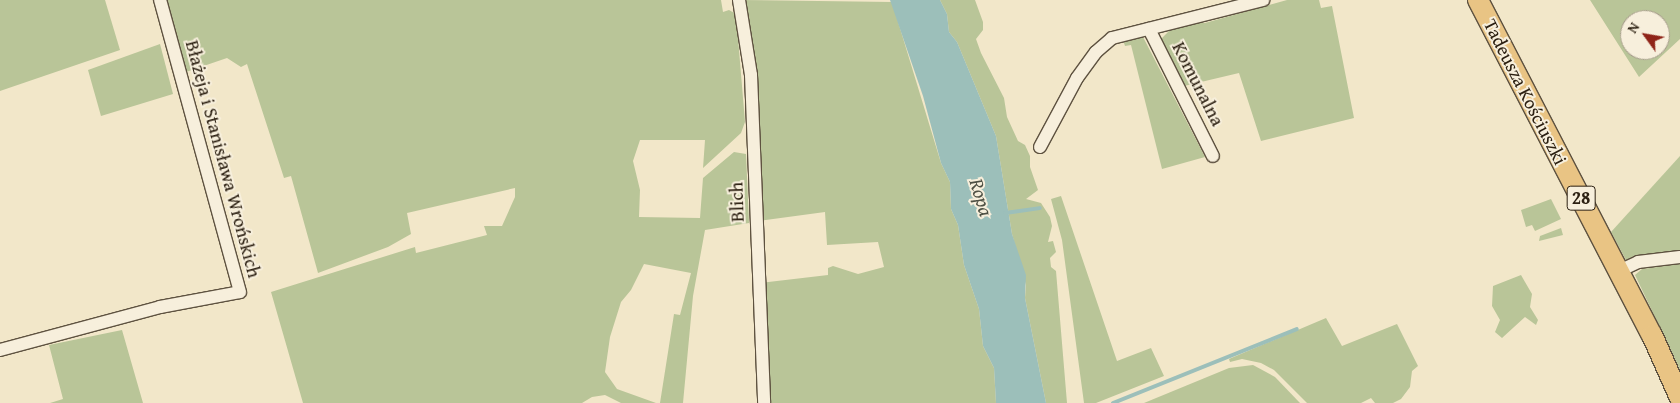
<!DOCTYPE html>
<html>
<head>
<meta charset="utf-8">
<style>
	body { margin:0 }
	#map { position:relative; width:1680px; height:403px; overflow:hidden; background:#f2e7c9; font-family:"Gentium Book Plus",serif }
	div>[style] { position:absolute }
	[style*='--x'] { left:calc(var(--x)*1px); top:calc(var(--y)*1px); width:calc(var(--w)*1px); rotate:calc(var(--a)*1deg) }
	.green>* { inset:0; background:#b9c598 }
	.water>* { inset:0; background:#9cbfba }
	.stream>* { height:4px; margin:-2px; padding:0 2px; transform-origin:2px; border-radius:2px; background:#9cbfba }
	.roads { filter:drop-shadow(1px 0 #5e5240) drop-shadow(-1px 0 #5e5240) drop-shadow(0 1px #5e5240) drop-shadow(0 -1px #5e5240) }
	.minor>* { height:12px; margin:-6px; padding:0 6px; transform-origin:6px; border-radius:6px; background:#f7efdc }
	.primary>* { height:20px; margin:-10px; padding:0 10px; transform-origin:10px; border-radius:10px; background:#e9c484 }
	span { translate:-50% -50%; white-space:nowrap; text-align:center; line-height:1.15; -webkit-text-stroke:4px #f7efdc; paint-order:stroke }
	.shield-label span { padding:1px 4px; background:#f7efdc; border:1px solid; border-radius:4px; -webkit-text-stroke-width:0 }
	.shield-label { font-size:18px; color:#2c2012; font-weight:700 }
	.street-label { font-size:19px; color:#2c2012 }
	.water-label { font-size:20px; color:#4e5044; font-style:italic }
	.north { position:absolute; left:1620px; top:10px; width:50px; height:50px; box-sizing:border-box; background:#f7efdc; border:1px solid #a69c8b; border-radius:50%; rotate:302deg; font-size:14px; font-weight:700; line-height:20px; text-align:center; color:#2c2012 }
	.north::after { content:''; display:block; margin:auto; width:18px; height:22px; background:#8f2418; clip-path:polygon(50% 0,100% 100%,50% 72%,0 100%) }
</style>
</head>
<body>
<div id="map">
	<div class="green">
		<i style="clip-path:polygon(0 0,105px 0,120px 50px,0 91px)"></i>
		<i style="clip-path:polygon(165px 0,721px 0,723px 12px,729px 10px,736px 14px,745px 122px,741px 133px,703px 168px,705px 140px,640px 140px,633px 161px,640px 190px,639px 217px,700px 218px,703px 178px,734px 152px,746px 154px,749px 223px,705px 230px,693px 296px,683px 403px,660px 403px,674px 314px,680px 315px,691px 273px,644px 264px,631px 290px,621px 302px,610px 337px,605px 372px,617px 389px,656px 403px,621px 403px,605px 395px,592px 397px,582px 403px,303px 403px,271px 292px,415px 247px,416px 253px,487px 235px,484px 226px,502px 226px,515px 197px,515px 188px,407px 213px,411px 234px,388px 247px,318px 273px,291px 176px,284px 178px,247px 64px,241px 67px,227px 58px,186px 72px)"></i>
		<i style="clip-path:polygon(741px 0,892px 2px,941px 163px,950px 182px,951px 209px,958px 225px,964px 265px,979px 309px,983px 346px,994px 368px,996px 403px,766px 403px,759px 283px,828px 275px,828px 268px,833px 266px,858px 274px,884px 267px,878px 242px,827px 245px,825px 212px,759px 221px)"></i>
		<i style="clip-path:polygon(940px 0,975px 0,983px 22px,983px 30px,976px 39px,981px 53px,1004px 98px,1007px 117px,1018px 141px,1025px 145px,1030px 156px,1030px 167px,1038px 190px,1026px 199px,1041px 203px,1050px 217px,1052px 226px,1048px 242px,1053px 241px,1056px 252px,1050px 258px,1051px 267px,1056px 271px,1067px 403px,1046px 403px,1025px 298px,1026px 285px,1012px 234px,996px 136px,957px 42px,949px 32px,947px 14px)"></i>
		<i style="clip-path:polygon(1287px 0,1319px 0,1321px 8px,1332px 6px,1354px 118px,1261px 141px,1239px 73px,1184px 86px,1159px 41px,1170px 30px,1190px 23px,1205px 23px)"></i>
		<i style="clip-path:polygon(evenodd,1590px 0,1680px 0,1680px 39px,1639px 77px,1590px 0,1630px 20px,1660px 20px,1660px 50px,1630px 50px,1630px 20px)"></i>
		<i style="clip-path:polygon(1138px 35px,1143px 37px,1205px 157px,1162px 169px,1131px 45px,1125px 46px,1123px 40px)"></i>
		<i style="clip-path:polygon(160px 44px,173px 94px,101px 116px,88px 70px)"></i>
		<i style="clip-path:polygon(1680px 156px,1680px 255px,1627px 262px,1611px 232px)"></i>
		<i style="clip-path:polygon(1061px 196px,1117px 361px,1151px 348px,1164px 376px,1096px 403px,1084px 403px,1062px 240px,1051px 199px)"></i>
		<i style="clip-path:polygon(1551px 199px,1561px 219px,1535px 231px,1532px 225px,1526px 227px,1521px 210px)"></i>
		<i style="clip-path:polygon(1561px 228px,1563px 235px,1539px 241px,1540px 236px)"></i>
		<i style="clip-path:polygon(1680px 264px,1680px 370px,1635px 275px,1642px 269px)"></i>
		<i style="clip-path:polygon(1521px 275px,1532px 294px,1530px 307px,1538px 320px,1536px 325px,1525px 317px,1502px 338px,1495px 332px,1500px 320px,1492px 306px,1493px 286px)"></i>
		<i style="clip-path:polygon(1326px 318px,1342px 346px,1397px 324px,1418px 366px,1412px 371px,1410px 387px,1401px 399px,1393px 403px,1375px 403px,1371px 398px,1361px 403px,1307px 403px,1274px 370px,1261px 363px,1242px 359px,1230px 362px,1229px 359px)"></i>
		<i style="clip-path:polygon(122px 330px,143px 403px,50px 403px,63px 399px,49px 345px)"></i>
		<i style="clip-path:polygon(1253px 365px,1275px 377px,1300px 403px,1144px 403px,1229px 368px)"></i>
	</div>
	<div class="water">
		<i style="clip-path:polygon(890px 0,940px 0,947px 14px,949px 32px,957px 42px,996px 136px,1012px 234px,1026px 275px,1025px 298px,1046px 403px,996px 403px,994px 368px,983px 346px,979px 309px,964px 265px,958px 225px,951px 209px,950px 182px,941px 163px,923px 96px)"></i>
	</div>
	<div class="stream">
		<i style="--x:1005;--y:213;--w:35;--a:-8"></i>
		<i style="--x:1113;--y:403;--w:198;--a:-21.9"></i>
	</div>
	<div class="roads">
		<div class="minor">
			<i style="--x:739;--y:0;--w:76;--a:80.9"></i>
			<i style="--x:751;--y:75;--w:328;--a:87.7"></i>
			<i style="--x:1149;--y:29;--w:142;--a:63.3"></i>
			<i style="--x:1040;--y:147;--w:78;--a:-61.8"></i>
			<i style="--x:1077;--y:78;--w:32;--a:-54"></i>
			<i style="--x:1096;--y:52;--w:21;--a:-41"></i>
			<i style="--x:1112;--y:38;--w:156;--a:-14.1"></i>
			<i style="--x:1619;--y:271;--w:21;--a:-25"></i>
			<i style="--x:1638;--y:262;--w:42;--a:-6.8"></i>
			<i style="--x:0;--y:350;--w:166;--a:-15"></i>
			<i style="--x:160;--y:307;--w:81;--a:-10.6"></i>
			<i style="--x:240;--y:292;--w:303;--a:-105.3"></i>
		</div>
		<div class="primary">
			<i style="--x:1478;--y:0;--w:377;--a:62.6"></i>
			<i style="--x:1652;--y:335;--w:69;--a:66"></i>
		</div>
	</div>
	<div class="shield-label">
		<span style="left:1581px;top:198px">28</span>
	</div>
	<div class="street-label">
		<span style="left:1198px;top:84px;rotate:63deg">Komunalna</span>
		<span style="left:1525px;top:92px;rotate:63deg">Tadeusza Kościuszki</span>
		<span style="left:223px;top:159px;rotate:75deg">Błażeja i Stanisława Wrońskich</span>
		<span style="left:737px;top:202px;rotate:-92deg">Blich</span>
	</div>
	<div class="water-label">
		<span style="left:982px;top:197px;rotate:73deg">Ropa</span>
	</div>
	<div class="north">N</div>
</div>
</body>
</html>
